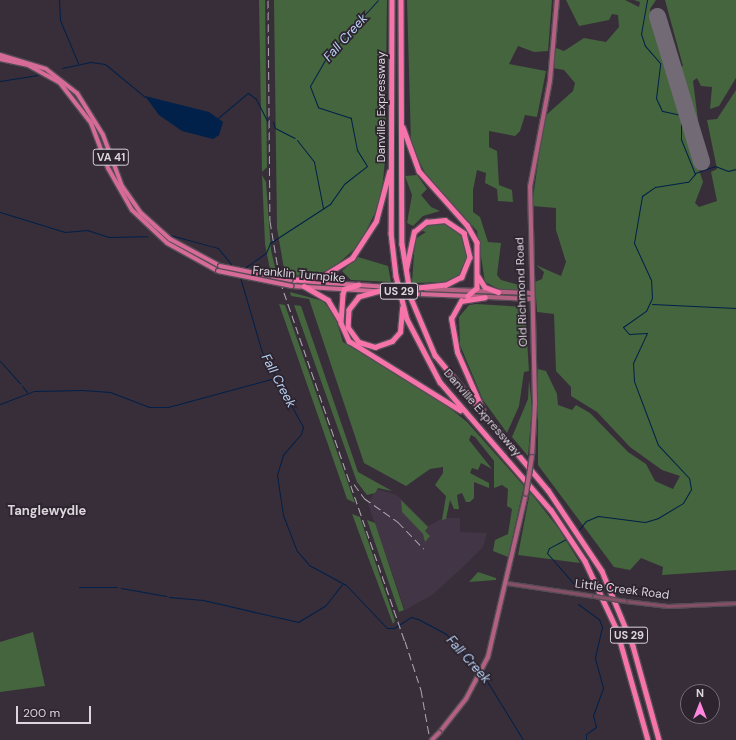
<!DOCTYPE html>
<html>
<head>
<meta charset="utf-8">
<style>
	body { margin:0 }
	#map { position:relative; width:736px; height:740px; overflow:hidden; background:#372e39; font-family:"DM Sans",sans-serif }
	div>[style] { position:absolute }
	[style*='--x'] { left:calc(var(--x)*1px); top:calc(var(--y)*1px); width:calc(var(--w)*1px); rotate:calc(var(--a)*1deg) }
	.built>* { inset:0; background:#423545 }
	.green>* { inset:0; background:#44653d }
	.water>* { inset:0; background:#01204a }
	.stream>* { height:1px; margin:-0.5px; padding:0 0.5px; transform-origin:0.5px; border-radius:0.5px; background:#01204a }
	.runway>* { height:17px; margin:-8.5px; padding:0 8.5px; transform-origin:8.5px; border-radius:8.5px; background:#726a74 }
	.roads { filter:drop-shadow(1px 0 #554c56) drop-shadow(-1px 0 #554c56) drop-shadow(0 1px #554c56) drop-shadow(0 -1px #554c56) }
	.tertiary>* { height:3px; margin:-1.5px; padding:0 1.5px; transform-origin:1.5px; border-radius:1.5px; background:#855065 }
	.secondary>* { height:3.5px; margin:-1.75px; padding:0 1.75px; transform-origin:1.75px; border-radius:1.75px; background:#b36081 }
	.primary>* { height:4px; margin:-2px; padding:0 2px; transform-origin:2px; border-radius:2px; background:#d66b97 }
	.motorway>* { height:4.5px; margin:-2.25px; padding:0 2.25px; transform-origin:2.25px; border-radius:2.25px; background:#f674aa }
	.rail>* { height:1px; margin-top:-0.5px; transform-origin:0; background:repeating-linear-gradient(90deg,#aea7af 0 8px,transparent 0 12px) }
	.bridges { filter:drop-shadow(1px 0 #554c56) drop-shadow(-1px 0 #554c56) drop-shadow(0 1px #554c56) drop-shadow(0 -1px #554c56) }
	.tertiary-bridge>* { height:3px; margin:-1.5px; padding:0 1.5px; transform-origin:1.5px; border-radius:1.5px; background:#855065 }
	.secondary-bridge>* { height:3.5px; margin:-1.75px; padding:0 1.75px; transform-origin:1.75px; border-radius:1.75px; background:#b36081 }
	.primary-bridge>* { height:4px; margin:-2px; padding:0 2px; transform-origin:2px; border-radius:2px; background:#d66b97 }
	span { translate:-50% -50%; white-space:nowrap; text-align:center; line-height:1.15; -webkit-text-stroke:3.5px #2d242f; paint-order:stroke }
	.shield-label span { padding:1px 3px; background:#2d242f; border:1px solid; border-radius:3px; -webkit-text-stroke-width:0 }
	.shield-label { font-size:11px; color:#dbd5dc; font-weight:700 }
	.street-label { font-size:12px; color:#dbd5dc }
	.water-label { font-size:13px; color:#b8d1f3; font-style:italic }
	.neighbourhood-label { font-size:13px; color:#dbd5dc; font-weight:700 }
	.north { position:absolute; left:680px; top:684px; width:40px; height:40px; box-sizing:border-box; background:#2d242f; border:1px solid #736b74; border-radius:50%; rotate:0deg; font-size:11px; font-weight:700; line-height:16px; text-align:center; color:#dbd5dc }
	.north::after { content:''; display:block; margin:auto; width:14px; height:18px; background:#ff85df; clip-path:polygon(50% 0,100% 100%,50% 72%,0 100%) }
	.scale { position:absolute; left:16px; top:706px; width:75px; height:18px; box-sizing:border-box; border:2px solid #dbd5dc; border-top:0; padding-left:5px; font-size:12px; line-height:14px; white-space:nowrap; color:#dbd5dc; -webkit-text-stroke:3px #2d242f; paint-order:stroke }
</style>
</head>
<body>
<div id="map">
	<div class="built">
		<i style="clip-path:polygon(376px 489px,397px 495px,428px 526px,443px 518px,460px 518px,460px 532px,487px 533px,483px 547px,462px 568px,432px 595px,405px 610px,368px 504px)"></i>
	</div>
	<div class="green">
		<i style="clip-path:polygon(259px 0,265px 0,267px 167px,262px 172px)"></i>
		<i style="clip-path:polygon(274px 0,387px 0,385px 160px,381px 201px,359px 245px,332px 269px,310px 276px,285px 275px,277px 228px)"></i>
		<i style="clip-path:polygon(407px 0,552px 0,548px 51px,534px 52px,518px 46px,509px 64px,546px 71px,537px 117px,525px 115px,520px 131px,515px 136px,489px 131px,489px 147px,497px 151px,499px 185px,512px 190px,513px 202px,498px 201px,497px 189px,485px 183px,486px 173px,477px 170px,473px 190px,473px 212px,480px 217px,488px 242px,501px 243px,497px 275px,501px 280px,523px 286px,523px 290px,499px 289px,485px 282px,477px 231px,425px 173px,411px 144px)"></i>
		<i style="clip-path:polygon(566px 0,625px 0,639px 7px,640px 2px,634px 0,656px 0,650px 9px,659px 47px,703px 182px,695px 203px,699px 207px,717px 201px,711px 172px,717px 169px,707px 120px,717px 119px,736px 90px,736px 570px,662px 575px,663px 567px,641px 558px,630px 570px,614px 567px,538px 465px,538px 369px,546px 371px,557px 394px,558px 405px,572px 410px,576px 405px,590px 413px,628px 452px,646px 464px,655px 481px,673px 489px,680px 476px,662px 470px,630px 447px,597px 412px,571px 396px,571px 387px,556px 371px,554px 314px,537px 312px,535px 282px,542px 279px,544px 272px,536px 265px,561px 276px,566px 262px,556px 230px,556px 208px,532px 206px,544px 117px,573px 91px,575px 83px,564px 70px,553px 68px,556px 48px,564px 51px,584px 38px,606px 42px,619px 27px,618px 15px,612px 14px,609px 20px,579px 26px)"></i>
		<i style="clip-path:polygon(665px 0,736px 0,736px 78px,719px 106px,710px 109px,712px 87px,701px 86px,697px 78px,693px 81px,699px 128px,679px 67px,683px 66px)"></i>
		<i style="clip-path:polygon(262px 175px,266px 182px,271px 250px,277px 276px,271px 275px,265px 244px)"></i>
		<i style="clip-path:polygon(417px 175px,427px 189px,421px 195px,431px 207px,440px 211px,423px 216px,413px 226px,407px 223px,412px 195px,405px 176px)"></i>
		<i style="clip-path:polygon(443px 222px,458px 230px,462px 237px,467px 253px,466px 264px,460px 275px,449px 282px,412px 283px,415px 239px,426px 232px,419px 230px,427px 224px)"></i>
		<i style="clip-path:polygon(358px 257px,388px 266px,391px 282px,351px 280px,342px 271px)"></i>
		<i style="clip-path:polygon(290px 292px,323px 301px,335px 316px,343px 342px,446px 405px,467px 422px,524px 486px,508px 557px,493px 551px,495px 540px,508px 534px,512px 509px,507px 506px,508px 489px,502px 485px,494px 488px,494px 461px,475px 437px,471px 435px,469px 440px,492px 469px,481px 463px,478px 470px,472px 468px,470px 473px,489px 483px,489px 488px,474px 482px,474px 498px,470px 502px,466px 502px,462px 493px,457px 495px,459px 509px,454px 509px,450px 500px,446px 519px,442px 520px,446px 496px,435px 485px,443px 473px,443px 467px,430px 469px,406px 486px,364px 463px,309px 299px,291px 296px)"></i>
		<i style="clip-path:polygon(279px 304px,285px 305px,355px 503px,347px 499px)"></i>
		<i style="clip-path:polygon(476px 304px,525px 307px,529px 371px,524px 372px,519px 406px,507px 433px,483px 400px,460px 345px,459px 317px,469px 305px)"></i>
		<i style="clip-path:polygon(294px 305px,301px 306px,358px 472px,392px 491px,378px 488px,375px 493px,367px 495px,357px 482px)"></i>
		<i style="clip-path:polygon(529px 380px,532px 407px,528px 456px,512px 437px,528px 399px)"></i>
		<i style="clip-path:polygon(530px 492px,559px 529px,580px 563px,518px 555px)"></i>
		<i style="clip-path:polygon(401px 500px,428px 527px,425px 531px,430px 536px,425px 542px,423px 534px,402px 512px)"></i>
		<i style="clip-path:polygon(352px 514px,360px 517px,395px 621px,393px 624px)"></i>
		<i style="clip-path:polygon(367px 520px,375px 523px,404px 610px,399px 612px)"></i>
		<i style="clip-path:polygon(478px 572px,496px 578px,496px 580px,469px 582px)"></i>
		<i style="clip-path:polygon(33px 632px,45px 686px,0 692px,0 642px)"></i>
	</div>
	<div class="water">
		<i style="clip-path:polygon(145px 96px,209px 112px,223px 122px,219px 135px,213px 139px,182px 131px,159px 115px)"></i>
	</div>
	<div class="stream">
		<i style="--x:59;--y:0;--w:20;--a:87"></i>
		<i style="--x:60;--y:20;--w:47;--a:67.3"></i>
		<i style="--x:62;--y:68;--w:30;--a:-12"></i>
		<i style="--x:91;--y:62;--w:14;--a:8"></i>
		<i style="--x:105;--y:64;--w:52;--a:39.5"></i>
		<i style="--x:0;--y:81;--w:38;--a:-9"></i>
		<i style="--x:218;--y:118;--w:39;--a:-40"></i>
		<i style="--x:248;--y:93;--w:10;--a:37"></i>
		<i style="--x:256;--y:99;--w:27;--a:63"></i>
		<i style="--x:273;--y:122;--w:6;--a:72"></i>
		<i style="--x:275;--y:128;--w:22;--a:27"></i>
		<i style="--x:297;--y:140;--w:28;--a:52"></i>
		<i style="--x:314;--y:162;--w:47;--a:78.9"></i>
		<i style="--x:695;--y:173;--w:21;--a:-19"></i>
		<i style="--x:715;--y:166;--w:14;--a:21"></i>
		<i style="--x:728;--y:171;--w:8;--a:-14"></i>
		<i style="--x:0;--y:212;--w:68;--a:17.1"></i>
		<i style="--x:65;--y:232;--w:22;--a:-5"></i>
		<i style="--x:87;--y:230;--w:22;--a:18"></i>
		<i style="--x:108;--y:237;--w:39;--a:-1"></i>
		<i style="--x:170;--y:235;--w:50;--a:15.2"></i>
		<i style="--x:218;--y:248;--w:26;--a:51"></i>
		<i style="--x:243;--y:269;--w:28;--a:-35"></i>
		<i style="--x:266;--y:253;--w:11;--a:-68"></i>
		<i style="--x:270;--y:243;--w:72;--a:-33"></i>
		<i style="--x:330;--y:204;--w:24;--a:-55"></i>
		<i style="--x:344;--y:184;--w:29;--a:-38"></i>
		<i style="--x:367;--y:166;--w:19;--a:-122"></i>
		<i style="--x:357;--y:150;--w:33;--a:-101"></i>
		<i style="--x:351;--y:118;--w:35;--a:-162"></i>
		<i style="--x:318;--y:107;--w:22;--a:-111"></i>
		<i style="--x:310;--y:86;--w:36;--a:-60"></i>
		<i style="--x:328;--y:55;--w:74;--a:-47.7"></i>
		<i style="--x:240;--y:277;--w:78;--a:73.7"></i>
		<i style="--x:262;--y:352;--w:85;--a:61.3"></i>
		<i style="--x:303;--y:427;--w:7;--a:106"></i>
		<i style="--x:301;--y:434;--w:28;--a:131"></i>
		<i style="--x:283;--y:455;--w:21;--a:107"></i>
		<i style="--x:277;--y:475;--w:40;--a:81.5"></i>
		<i style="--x:283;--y:515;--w:39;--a:69"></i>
		<i style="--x:297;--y:551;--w:18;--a:49"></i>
		<i style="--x:309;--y:565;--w:42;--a:28.4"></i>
		<i style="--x:346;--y:585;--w:59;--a:46.4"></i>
		<i style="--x:387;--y:628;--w:7;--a:0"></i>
		<i style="--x:394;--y:628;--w:20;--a:-33"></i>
		<i style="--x:411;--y:617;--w:7;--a:16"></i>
		<i style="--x:418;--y:619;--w:32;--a:28"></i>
		<i style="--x:446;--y:634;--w:50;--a:47.4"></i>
		<i style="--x:652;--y:304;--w:84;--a:2.7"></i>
		<i style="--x:0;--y:361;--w:30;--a:48"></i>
		<i style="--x:22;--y:386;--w:8;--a:50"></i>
		<i style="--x:0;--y:404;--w:36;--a:-21"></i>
		<i style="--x:34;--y:391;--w:48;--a:-1.2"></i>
		<i style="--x:82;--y:390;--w:28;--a:4"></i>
		<i style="--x:110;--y:392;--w:42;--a:21"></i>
		<i style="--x:149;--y:407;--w:19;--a:0"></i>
		<i style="--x:168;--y:407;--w:111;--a:-15.2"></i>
		<i style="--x:577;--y:532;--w:14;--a:-51"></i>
		<i style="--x:586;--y:521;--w:13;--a:-23"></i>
		<i style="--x:598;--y:516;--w:47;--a:7.3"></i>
		<i style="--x:645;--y:522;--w:14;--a:-17"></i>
		<i style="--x:658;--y:518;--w:29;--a:-31"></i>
		<i style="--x:683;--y:503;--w:16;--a:-60"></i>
		<i style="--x:691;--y:489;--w:11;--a:-100"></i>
		<i style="--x:689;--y:478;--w:45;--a:-133.2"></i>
		<i style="--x:658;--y:445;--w:68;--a:-110.6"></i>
		<i style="--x:634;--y:381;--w:18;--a:-93"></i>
		<i style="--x:633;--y:363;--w:33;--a:-65"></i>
		<i style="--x:647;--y:333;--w:18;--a:177"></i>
		<i style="--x:629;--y:334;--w:9;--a:-131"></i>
		<i style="--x:623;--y:327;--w:28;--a:-35"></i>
		<i style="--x:646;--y:311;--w:14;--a:-65"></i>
		<i style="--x:652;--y:298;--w:18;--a:-93"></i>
		<i style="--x:651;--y:280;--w:41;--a:-114.7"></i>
		<i style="--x:634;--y:243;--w:48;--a:-80.3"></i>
		<i style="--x:642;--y:196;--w:16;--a:-35"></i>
		<i style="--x:655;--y:187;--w:33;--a:-9"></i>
		<i style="--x:688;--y:182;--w:11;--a:-49"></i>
		<i style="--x:695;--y:174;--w:38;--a:-112"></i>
		<i style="--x:681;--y:139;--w:24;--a:-90"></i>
		<i style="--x:681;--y:115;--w:19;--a:-168"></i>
		<i style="--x:662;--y:111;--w:14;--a:-115"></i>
		<i style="--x:656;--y:98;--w:35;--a:-83"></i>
		<i style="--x:660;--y:63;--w:23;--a:-131"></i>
		<i style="--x:645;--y:46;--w:13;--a:-108"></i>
		<i style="--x:641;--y:34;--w:35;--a:-80"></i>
		<i style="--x:568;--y:538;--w:21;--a:152"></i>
		<i style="--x:549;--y:548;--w:5;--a:112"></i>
		<i style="--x:547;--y:553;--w:41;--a:48.9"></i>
		<i style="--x:79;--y:587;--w:38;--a:0"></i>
		<i style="--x:121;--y:588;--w:46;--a:10.1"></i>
		<i style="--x:169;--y:597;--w:34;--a:5"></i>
		<i style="--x:203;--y:600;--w:98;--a:13"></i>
		<i style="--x:298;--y:622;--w:31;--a:-31"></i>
		<i style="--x:325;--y:606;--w:28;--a:-52"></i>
		<i style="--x:578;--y:604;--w:26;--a:36"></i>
		<i style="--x:599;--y:619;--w:9;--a:69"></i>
		<i style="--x:602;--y:627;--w:32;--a:103"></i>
		<i style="--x:595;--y:658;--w:31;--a:75"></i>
		<i style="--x:603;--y:688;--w:29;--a:110"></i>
		<i style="--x:593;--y:715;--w:12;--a:76"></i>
		<i style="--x:596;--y:727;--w:12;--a:145"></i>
		<i style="--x:586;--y:734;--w:6;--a:90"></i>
		<i style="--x:482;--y:673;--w:79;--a:58.5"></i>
	</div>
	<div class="runway">
		<i style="--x:657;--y:16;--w:152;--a:73.1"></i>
	</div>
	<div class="roads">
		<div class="tertiary">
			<i style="--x:507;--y:583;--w:88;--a:8.5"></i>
			<i style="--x:625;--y:601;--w:43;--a:6.6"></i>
			<i style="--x:668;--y:606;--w:68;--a:-2.5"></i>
		</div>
		<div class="secondary">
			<i style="--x:426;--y:289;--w:105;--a:2.2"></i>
			<i style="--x:468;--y:296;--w:63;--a:2.7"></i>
			<i style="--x:532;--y:457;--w:53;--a:-86.8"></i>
			<i style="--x:535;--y:404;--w:217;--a:-91.3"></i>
			<i style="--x:530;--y:187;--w:108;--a:-79.3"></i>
			<i style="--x:550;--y:81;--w:81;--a:-85.1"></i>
			<i style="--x:439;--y:733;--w:43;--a:-51.5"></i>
			<i style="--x:466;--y:699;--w:47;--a:-62.4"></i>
			<i style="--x:488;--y:657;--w:167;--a:-76.9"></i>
		</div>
		<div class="primary">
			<i style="--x:0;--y:55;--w:48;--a:16.9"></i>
			<i style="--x:46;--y:69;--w:39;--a:38"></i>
			<i style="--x:77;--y:93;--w:49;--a:58.2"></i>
			<i style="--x:103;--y:135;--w:54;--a:69.6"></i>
			<i style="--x:122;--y:186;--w:33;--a:55"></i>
			<i style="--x:141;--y:213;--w:39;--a:42"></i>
			<i style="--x:170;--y:239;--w:57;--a:28.4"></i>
			<i style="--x:0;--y:59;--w:29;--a:12"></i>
			<i style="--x:28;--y:65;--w:37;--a:29"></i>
			<i style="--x:60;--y:83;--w:51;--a:52.2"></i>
			<i style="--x:91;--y:123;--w:48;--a:69.3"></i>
			<i style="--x:108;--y:168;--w:48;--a:60.3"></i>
			<i style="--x:132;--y:210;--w:48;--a:43.3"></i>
			<i style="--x:167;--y:243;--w:58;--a:28.8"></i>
			<i style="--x:300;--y:281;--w:88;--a:3.9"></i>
			<i style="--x:291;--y:286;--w:98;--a:3.5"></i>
			<i style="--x:418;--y:294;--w:50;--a:2.3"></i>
		</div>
		<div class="motorway">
			<i style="--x:392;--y:0;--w:233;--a:90.2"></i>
			<i style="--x:391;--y:233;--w:43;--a:83.4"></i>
			<i style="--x:396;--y:276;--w:44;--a:75.7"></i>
			<i style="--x:407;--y:319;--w:71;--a:62.4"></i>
			<i style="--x:440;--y:382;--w:169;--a:49.1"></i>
			<i style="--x:551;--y:510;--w:61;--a:56.3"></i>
			<i style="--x:585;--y:561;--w:76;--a:65.1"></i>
			<i style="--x:617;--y:630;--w:114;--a:74.3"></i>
			<i style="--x:401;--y:0;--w:244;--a:89.8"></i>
			<i style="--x:402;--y:244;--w:55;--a:80.5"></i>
			<i style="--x:411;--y:298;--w:62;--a:67.2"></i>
			<i style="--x:435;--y:355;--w:176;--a:50.1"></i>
			<i style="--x:548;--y:490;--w:97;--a:56.3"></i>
			<i style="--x:602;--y:571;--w:81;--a:67.5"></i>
			<i style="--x:633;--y:646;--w:98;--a:74.5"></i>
			<i style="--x:403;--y:127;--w:47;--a:70"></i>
			<i style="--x:419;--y:171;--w:72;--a:48.4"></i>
			<i style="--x:467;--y:225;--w:20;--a:60"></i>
			<i style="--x:477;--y:242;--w:46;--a:90"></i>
			<i style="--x:477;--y:288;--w:12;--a:138"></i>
			<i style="--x:406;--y:269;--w:38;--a:-78"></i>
			<i style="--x:414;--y:232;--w:16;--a:-40"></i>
			<i style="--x:426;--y:222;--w:19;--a:-6"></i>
			<i style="--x:445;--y:220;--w:23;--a:34"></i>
			<i style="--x:464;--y:233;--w:25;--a:76"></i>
			<i style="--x:470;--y:257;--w:22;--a:112"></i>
			<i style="--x:462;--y:277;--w:18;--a:153"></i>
			<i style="--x:446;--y:285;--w:30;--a:174"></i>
			<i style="--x:478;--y:276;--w:13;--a:58"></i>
			<i style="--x:485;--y:287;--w:14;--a:21"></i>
			<i style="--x:291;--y:280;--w:29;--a:-4"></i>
			<i style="--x:320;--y:278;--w:38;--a:-32"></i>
			<i style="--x:352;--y:258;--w:44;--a:-57"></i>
			<i style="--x:376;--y:221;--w:51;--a:-75.1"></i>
			<i style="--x:359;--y:285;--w:15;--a:164"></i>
			<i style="--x:345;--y:289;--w:5;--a:112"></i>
			<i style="--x:343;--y:294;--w:29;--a:94"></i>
			<i style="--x:341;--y:323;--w:20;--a:66"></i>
			<i style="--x:349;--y:341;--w:131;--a:31.9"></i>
			<i style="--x:304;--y:286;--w:28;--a:30"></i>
			<i style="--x:328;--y:300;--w:23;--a:59"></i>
			<i style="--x:380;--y:291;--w:22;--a:164"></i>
			<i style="--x:359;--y:297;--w:16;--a:128"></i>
			<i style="--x:349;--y:310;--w:17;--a:93"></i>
			<i style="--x:348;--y:327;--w:19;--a:54"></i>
			<i style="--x:359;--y:342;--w:17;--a:17"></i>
			<i style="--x:375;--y:347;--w:18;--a:-19"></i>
			<i style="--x:392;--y:341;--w:12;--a:-48"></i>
			<i style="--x:400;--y:332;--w:24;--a:-85"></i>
			<i style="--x:483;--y:411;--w:64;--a:-113.8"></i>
			<i style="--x:457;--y:352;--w:34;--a:-100"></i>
			<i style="--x:451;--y:319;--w:21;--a:-61"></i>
			<i style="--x:461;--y:301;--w:24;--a:-9"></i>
		</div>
	</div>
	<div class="rail">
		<i style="--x:268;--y:0;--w:221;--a:89.5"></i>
		<i style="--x:270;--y:221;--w:61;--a:80.5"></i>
		<i style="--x:280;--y:281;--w:381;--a:70.9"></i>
		<i style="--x:405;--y:641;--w:52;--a:71.9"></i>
		<i style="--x:421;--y:690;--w:51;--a:79.8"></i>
		<i style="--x:354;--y:484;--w:17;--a:54"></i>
		<i style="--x:364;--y:498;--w:42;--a:35.2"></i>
		<i style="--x:398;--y:522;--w:37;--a:46"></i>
	</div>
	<div class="bridges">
		<div class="tertiary-bridge">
			<i style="--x:594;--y:596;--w:31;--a:9"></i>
		</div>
		<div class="secondary-bridge">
			<i style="--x:526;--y:494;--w:37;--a:-81"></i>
			<i style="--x:432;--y:740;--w:10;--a:-45"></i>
		</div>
		<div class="primary-bridge">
			<i style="--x:220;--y:266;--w:72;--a:11.2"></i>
			<i style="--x:218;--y:271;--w:75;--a:11.6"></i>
			<i style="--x:388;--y:287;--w:28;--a:2"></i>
			<i style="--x:389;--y:292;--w:29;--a:4"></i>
		</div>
	</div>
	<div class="shield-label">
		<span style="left:111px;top:157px">VA 41</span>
		<span style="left:399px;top:291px">US 29</span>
		<span style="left:629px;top:635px">US 29</span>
	</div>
	<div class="street-label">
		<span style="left:382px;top:107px;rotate:-90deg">Danville Expressway</span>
		<span style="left:299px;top:275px;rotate:5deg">Franklin Turnpike</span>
		<span style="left:522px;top:292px;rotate:-92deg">Old Richmond Road</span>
		<span style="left:482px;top:413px;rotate:49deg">Danville Expressway</span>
		<span style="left:622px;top:590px;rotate:7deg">Little Creek Road</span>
	</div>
	<div class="water-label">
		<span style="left:346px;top:38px;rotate:-48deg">Fall Creek</span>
		<span style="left:278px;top:381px;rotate:62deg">Fall Creek</span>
		<span style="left:468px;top:660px;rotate:48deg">Fall Creek</span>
	</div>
	<div class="neighbourhood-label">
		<span style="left:47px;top:511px">Tanglewydle</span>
	</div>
	<div class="north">N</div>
	<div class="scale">200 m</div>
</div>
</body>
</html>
